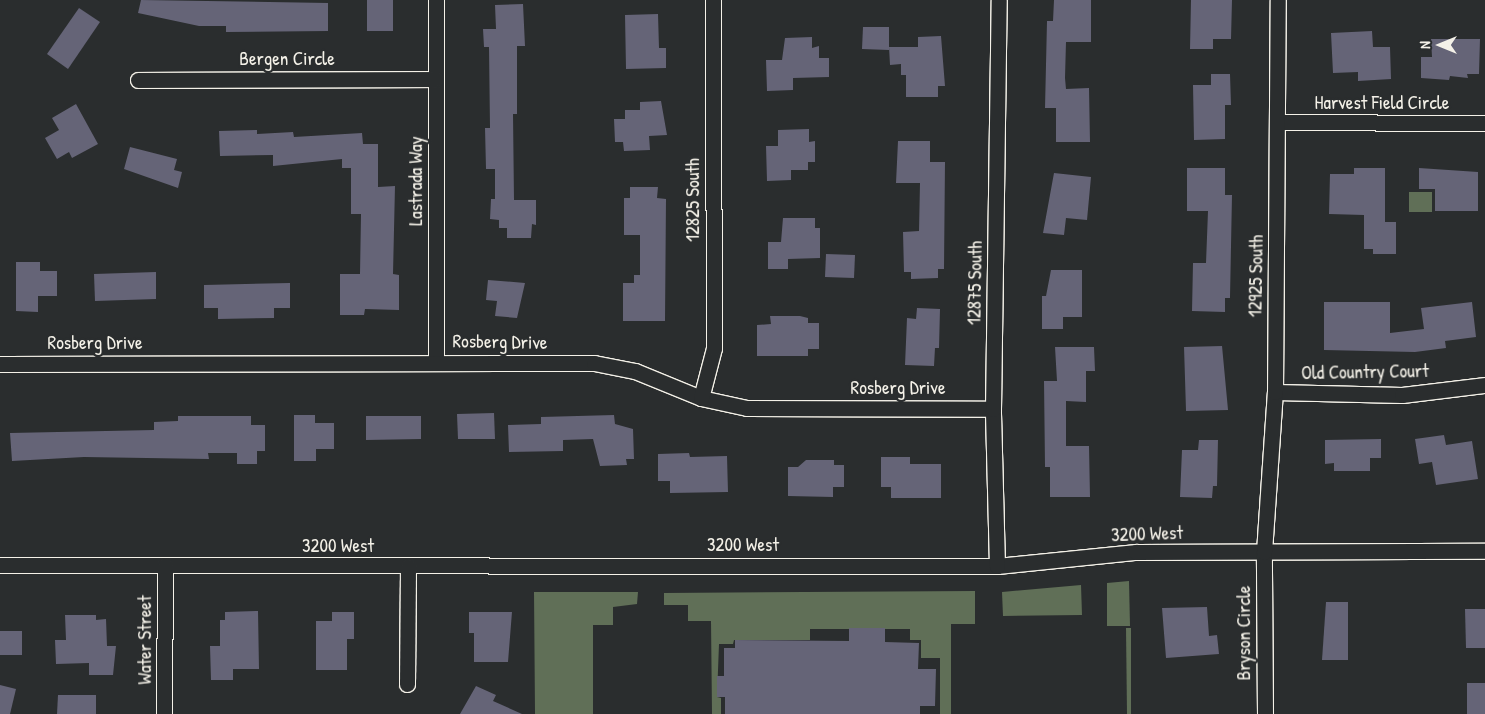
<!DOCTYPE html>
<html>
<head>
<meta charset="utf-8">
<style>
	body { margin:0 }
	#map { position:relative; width:1485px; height:714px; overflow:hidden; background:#2a2d2e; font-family:"Patrick Hand",sans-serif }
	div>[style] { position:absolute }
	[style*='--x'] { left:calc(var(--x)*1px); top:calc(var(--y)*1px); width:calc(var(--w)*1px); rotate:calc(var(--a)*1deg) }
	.green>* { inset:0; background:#606f57 }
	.building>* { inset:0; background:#656477 }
	.roads { filter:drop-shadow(1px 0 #f4f1e8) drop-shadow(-1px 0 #f4f1e8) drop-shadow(0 1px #f4f1e8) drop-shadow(0 -1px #f4f1e8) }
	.minor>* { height:15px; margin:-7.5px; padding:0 7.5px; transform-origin:7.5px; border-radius:7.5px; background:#2a2d2e }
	span { translate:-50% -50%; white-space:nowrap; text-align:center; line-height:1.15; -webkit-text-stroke:4.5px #2a2d2e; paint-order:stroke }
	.street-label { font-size:19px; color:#f4f1e8 }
	.north { position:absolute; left:1415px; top:20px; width:50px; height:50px; -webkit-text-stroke:4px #2a2d2e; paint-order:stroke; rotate:270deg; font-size:14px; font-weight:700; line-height:20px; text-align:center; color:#f4f1e8 }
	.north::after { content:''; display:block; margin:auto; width:18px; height:22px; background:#f4f1e8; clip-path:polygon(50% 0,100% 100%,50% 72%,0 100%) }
</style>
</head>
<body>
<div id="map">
	<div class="green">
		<i style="clip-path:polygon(1409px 192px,1432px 192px,1432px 212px,1409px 212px)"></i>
		<i style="clip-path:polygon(1129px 581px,1130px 626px,1107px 626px,1107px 583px)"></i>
		<i style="clip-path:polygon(1081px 585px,1082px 615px,1003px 616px,1002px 592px)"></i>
		<i style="clip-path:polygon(975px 591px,975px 624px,951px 624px,951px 714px,940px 714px,940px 658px,921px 658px,921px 640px,910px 640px,910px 629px,810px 629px,810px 640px,734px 640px,733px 644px,719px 644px,717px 697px,721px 698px,721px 714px,712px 714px,711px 621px,688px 621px,688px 605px,664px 605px,664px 593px)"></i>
		<i style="clip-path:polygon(534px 592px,638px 592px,637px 604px,613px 607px,613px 625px,593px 625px,593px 714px,535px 714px)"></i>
		<i style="clip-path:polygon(1126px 628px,1131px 628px,1131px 714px,1127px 714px)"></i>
	</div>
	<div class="building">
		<i style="clip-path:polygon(141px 0,328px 3px,328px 31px,226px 32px,226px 26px,199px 26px,138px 13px)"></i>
		<i style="clip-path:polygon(367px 0,393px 0,393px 31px,367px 31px)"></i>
		<i style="clip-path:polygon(1054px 0,1091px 0,1091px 42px,1066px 42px,1065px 78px,1066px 89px,1089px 88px,1090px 142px,1056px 142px,1056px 108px,1045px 108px,1047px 21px,1053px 21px)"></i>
		<i style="clip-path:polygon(1191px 0,1232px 0,1231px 39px,1213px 39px,1213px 49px,1190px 49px)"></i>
		<i style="clip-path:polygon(523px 4px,525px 46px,517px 46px,517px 114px,513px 114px,514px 200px,536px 200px,536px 225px,532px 224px,531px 238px,507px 238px,507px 228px,499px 228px,499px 220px,490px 219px,491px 199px,495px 199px,495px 169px,486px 169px,485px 128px,490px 128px,489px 47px,484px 47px,483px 29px,496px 29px,495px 5px)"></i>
		<i style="clip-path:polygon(79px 8px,100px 22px,68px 69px,47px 54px)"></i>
		<i style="clip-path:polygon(658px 14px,659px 48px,666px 48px,666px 68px,626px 69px,625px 15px)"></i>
		<i style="clip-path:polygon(863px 27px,889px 27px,889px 50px,862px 49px)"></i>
		<i style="clip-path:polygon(1372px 31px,1373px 47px,1390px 47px,1391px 79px,1358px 81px,1358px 72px,1333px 73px,1331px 33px)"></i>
		<i style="clip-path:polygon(941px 36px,945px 86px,938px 86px,938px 97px,906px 97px,906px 75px,901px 75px,901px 64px,890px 65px,889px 47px,918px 47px,918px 37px)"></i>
		<i style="clip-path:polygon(812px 37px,812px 48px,819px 46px,819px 58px,829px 58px,829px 77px,793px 78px,793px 90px,767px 91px,766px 60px,782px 60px,785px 38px)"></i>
		<i style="clip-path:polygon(1431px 39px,1480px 39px,1479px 74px,1467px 74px,1468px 78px,1450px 76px,1449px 80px,1421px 78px,1421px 57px,1432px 57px)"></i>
		<i style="clip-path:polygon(1211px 74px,1230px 74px,1231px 105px,1225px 105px,1225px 139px,1194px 140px,1193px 85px,1211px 85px)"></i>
		<i style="clip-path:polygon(661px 101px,667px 135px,649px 136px,650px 150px,624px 151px,623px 142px,615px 142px,614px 119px,625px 119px,625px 110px,640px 110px,640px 102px)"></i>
		<i style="clip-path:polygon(76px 104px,98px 144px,72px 158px,69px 152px,57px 159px,45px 138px,59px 130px,52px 118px)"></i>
		<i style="clip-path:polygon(809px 129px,809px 142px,815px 141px,815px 162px,808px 162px,808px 170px,791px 170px,791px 180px,767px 181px,766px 146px,778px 146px,778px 130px)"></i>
		<i style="clip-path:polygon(257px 130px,257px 134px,293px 132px,294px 137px,362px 133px,363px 144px,378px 144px,378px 187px,395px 186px,393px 274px,399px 275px,399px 310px,365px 309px,364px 315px,340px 315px,340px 274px,360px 274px,361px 214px,351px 214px,351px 168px,342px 168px,342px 159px,273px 166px,273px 155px,220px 156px,219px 131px)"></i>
		<i style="clip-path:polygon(898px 141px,930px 141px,930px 162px,945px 162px,944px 269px,938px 269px,938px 278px,911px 279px,911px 272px,904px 272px,903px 232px,919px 231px,920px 183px,896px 183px)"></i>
		<i style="clip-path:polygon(130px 147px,177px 159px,174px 170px,182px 172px,178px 188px,124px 169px)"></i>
		<i style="clip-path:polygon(1187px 168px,1225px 168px,1225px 195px,1232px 195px,1230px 298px,1225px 298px,1225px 312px,1192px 311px,1193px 263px,1206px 263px,1208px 211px,1187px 211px)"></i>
		<i style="clip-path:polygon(1354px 168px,1385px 168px,1385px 222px,1396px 222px,1396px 254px,1373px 254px,1373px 249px,1364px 249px,1364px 215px,1329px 214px,1330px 174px,1354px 174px)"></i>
		<i style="clip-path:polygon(1419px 168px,1478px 172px,1478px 211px,1435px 211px,1435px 189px,1419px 189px)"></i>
		<i style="clip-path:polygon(1054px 173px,1091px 177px,1087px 220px,1066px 218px,1064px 235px,1043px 233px)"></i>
		<i style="clip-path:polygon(630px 187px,658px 187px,657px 198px,666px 199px,665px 321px,623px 321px,623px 283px,634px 283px,634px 275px,640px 275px,640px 235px,624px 235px,624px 198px,630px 198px)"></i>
		<i style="clip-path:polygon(783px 218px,815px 218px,815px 228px,820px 228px,820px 258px,788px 259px,788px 269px,768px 269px,768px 242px,781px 242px)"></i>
		<i style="clip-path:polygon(826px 254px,855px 255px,854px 278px,825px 277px)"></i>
		<i style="clip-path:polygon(16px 262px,40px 262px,40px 271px,57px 271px,57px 296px,38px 296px,38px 312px,16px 311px)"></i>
		<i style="clip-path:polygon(1051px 270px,1082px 270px,1082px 317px,1063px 317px,1063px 329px,1042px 329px,1042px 296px,1046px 296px)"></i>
		<i style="clip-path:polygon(156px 272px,156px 299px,95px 301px,94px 274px)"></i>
		<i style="clip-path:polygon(488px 280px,525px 283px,517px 318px,495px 316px,497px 301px,486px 300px)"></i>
		<i style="clip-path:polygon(290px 283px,290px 308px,274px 308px,274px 318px,218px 319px,218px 308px,204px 308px,204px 285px)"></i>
		<i style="clip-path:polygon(1324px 302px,1390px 302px,1390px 333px,1424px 329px,1421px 308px,1472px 302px,1476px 337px,1445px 341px,1446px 348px,1415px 352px,1324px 350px)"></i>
		<i style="clip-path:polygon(917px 308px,940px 309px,939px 348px,935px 348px,934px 366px,905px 365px,907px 318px,916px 319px)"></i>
		<i style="clip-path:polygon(770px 316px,800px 316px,808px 318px,808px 323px,819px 323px,819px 349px,808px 349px,808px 356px,757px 356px,757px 325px,771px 324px)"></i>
		<i style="clip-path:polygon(1222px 346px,1228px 410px,1186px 411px,1184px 347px)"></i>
		<i style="clip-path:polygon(1055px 347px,1094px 347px,1095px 371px,1086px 371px,1086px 402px,1066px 401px,1066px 446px,1089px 446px,1090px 497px,1050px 497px,1050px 467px,1045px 467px,1044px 381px,1057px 381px)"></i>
		<i style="clip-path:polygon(494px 413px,495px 439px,458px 439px,457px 414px)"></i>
		<i style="clip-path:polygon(294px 415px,315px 415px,315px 423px,334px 423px,334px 449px,316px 449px,316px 461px,294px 461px)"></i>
		<i style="clip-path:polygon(614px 415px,615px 424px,633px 429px,634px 459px,626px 459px,627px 465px,600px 466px,593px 439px,563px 440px,563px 451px,509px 452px,508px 425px,541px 424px,541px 417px)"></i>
		<i style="clip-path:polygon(178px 416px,251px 416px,251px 425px,265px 425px,265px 451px,257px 451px,257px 464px,237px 464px,237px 453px,208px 453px,209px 459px,84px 457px,12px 461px,10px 433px,154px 430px,154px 422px,178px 421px)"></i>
		<i style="clip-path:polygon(366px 416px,421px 416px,421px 439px,366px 440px)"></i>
		<i style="clip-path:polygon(1444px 435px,1446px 445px,1472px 441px,1478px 479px,1436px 485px,1432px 462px,1419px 464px,1415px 439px)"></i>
		<i style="clip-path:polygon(1381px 439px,1381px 458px,1370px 458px,1370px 471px,1334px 471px,1334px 463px,1325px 464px,1325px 440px)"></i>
		<i style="clip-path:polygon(1199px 440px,1218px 440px,1217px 486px,1213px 486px,1212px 498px,1180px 497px,1182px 450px,1198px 450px)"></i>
		<i style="clip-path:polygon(689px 453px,690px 457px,727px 456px,728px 492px,670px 493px,670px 481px,658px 481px,658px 454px)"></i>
		<i style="clip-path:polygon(881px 457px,910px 457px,910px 464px,941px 464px,941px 498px,891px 498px,891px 487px,881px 487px)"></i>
		<i style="clip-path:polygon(806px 460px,834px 460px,834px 465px,844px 465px,844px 487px,833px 487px,833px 497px,788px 496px,788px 467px,798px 467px)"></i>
		<i style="clip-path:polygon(1326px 602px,1348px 602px,1348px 660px,1322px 660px)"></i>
		<i style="clip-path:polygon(1207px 607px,1209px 636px,1217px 635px,1219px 654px,1166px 658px,1162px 608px)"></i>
		<i style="clip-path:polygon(1465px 609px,1485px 609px,1485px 648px,1466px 648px)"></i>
		<i style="clip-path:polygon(258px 611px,259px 669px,233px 669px,233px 680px,211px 680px,210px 646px,220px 646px,220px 620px,225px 620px,225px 612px)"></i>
		<i style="clip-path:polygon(332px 612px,354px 612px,354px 639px,347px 639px,347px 670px,316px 670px,316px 621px,332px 621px)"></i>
		<i style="clip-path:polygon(469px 612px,512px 612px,508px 662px,474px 662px,474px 633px,469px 633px)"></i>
		<i style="clip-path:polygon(65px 615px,96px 615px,96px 620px,106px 619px,107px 646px,116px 646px,113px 675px,89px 675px,89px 663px,56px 664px,55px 640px,66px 640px)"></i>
		<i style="clip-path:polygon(849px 628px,885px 628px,885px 642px,919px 643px,918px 669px,936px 669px,935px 706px,920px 706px,920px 714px,725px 714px,725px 697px,717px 697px,717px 676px,724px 676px,724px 648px,735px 648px,735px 640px,849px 641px)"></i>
		<i style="clip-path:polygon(0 631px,22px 631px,22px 655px,0 655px)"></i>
		<i style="clip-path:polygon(1467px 683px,1485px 683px,1485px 714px,1467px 714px)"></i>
		<i style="clip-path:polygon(0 685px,16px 689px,10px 714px,0 714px)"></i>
		<i style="clip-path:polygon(476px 686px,496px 695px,493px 701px,522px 714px,460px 714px)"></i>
		<i style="clip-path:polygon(58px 695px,96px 695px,96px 714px,57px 714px)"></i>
	</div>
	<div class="roads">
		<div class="minor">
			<i style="--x:436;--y:0;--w:362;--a:90"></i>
			<i style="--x:138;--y:80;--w:298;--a:-0.2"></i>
			<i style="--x:1279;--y:122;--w:206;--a:0.3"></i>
			<i style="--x:0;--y:364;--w:594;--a:-0.1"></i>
			<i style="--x:594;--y:363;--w:42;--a:11"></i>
			<i style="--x:635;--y:371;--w:71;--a:22.2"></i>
			<i style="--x:701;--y:398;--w:47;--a:12.3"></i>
			<i style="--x:747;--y:408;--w:246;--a:0.2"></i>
			<i style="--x:1275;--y:392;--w:127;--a:1.4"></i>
			<i style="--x:1402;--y:395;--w:84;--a:-6.9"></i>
			<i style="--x:701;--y:398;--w:52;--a:-75.4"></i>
			<i style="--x:714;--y:348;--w:348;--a:-90.2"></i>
			<i style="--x:0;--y:565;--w:997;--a:0.06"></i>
			<i style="--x:997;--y:566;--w:140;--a:-5.8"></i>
			<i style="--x:1136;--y:552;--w:349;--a:-0.2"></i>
			<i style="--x:997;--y:566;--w:157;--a:-91.5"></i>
			<i style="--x:993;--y:409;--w:409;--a:-89.2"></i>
			<i style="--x:407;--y:684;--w:118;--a:-89.5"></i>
			<i style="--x:164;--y:714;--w:149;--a:-89.6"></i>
			<i style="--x:1265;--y:714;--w:162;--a:-90.4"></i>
			<i style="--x:1264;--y:552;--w:160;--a:-86.1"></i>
			<i style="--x:1275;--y:392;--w:392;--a:-89.6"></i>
		</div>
	</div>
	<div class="street-label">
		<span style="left:287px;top:59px">Bergen Circle</span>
		<span style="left:1382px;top:103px">Harvest Field Circle</span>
		<span style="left:416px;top:181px;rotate:-90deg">Lastrada Way</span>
		<span style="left:693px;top:200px;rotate:-90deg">12825 South</span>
		<span style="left:1256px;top:276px;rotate:-89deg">12925 South</span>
		<span style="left:975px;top:283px;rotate:-89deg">12875 South</span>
		<span style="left:500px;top:342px;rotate:1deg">Rosberg Drive</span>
		<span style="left:95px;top:343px">Rosberg Drive</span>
		<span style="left:1365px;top:372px;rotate:-1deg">Old Country Court</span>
		<span style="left:898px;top:388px">Rosberg Drive</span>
		<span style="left:1147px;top:534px;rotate:-2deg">3200 West</span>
		<span style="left:743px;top:545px">3200 West</span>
		<span style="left:338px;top:546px">3200 West</span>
		<span style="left:1244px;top:633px;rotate:-90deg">Bryson Circle</span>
		<span style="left:145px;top:640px;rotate:-90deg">Water Street</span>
	</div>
	<div class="north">N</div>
</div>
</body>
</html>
